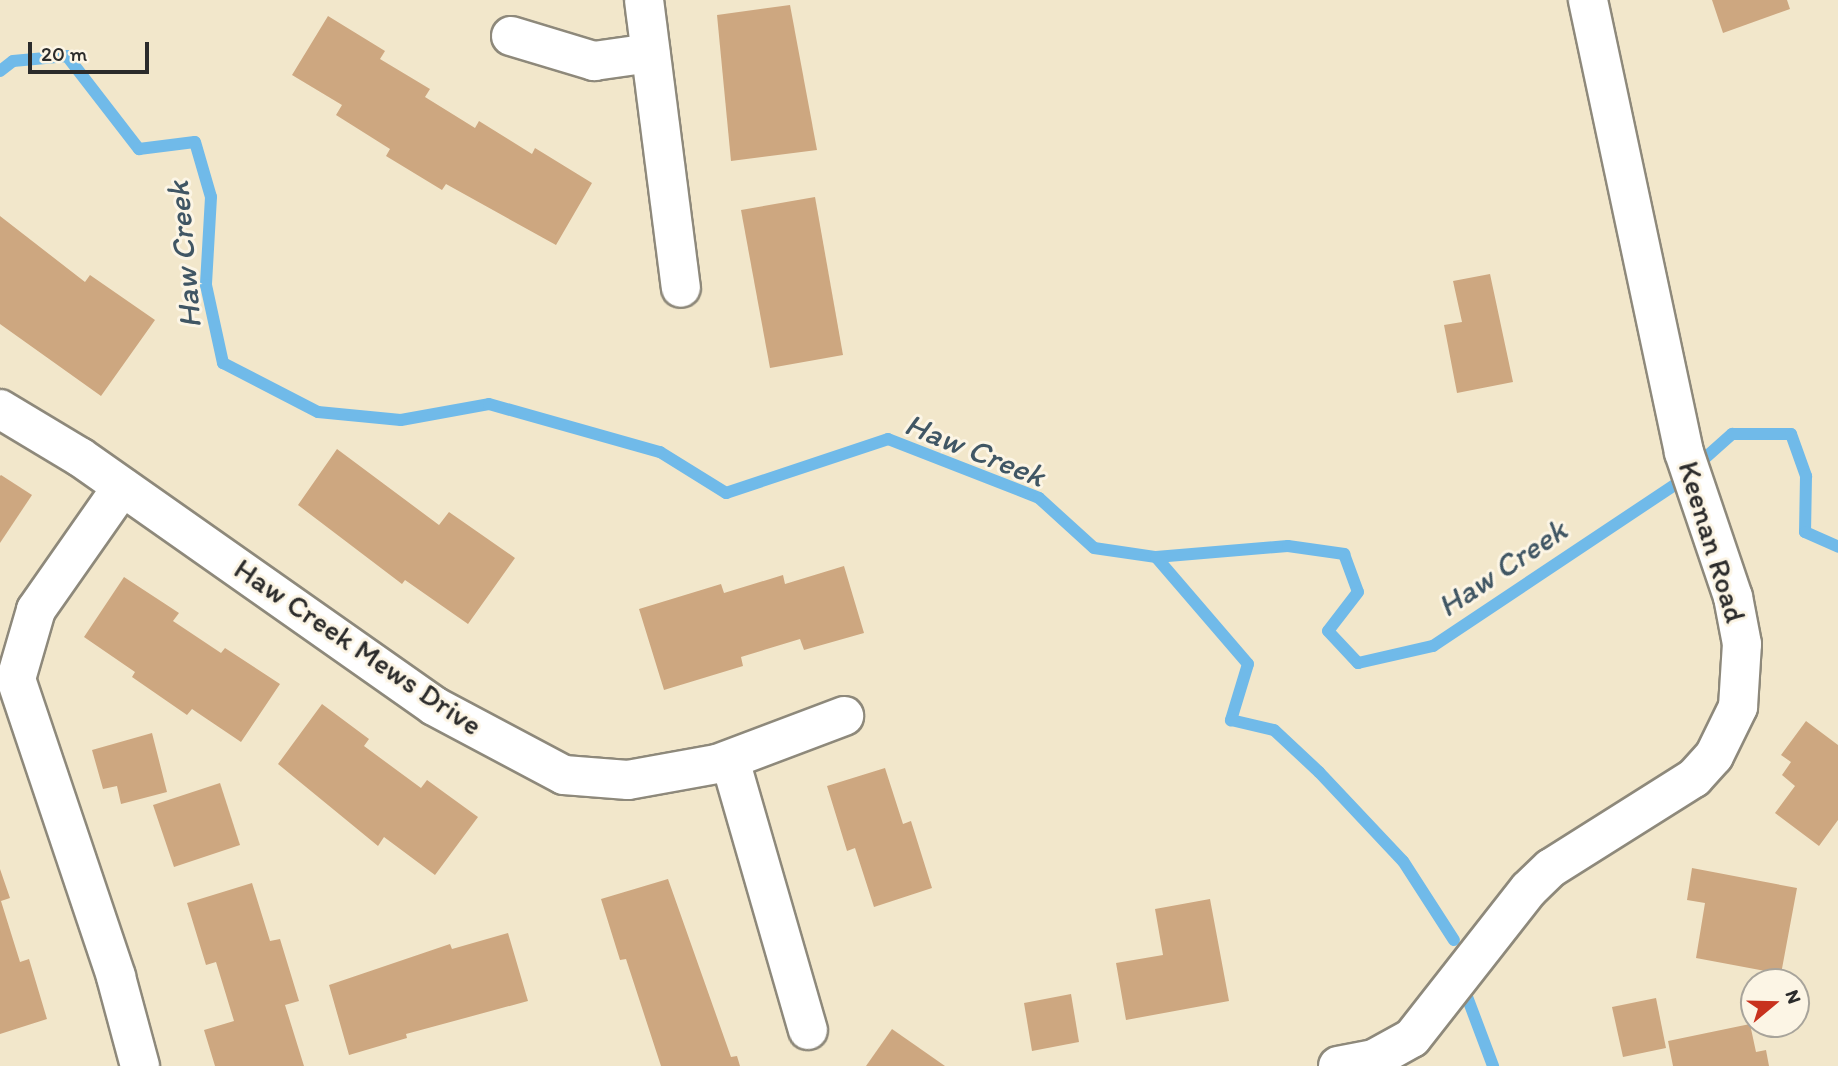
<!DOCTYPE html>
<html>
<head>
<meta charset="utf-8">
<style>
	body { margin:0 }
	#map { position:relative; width:1838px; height:1066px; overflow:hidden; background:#f2e7cb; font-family:Itim,sans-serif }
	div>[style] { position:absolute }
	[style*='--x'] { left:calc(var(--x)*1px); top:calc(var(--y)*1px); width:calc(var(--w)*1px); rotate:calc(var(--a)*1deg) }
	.stream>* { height:12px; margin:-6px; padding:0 6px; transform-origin:6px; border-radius:6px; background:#70bae9 }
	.building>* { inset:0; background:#cda780 }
	.roads { filter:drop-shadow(2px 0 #8e897b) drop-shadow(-2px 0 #8e897b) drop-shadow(0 2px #8e897b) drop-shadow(0 -2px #8e897b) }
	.minor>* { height:38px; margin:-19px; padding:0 19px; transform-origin:19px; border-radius:19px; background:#fff }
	span { translate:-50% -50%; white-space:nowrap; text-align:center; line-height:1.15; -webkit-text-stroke:6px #fcf5e5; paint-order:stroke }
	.street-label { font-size:30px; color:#2b2b2b }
	.water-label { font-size:32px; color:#405664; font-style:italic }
	.north { position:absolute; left:1740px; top:968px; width:70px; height:70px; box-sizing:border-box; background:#fcf5e5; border:2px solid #a8a49b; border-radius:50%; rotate:71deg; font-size:19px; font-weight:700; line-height:28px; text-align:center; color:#2b2b2b }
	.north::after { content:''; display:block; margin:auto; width:24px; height:32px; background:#c8321e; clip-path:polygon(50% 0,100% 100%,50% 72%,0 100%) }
	.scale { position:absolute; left:28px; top:42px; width:121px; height:32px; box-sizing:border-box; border:4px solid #2b2b2b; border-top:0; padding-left:9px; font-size:21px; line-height:24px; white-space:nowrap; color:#2b2b2b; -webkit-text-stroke:5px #fcf5e5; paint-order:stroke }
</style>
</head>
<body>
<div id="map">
	<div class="stream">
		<i style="--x:0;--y:71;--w:16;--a:-38"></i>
		<i style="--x:13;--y:61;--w:54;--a:-5.3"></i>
		<i style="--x:67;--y:56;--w:118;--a:52.3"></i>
		<i style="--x:139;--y:149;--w:56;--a:-7.1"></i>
		<i style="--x:195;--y:142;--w:57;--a:73.8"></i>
		<i style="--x:211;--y:197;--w:88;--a:93.3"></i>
		<i style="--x:206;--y:285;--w:80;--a:77.7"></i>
		<i style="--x:223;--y:363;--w:107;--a:27.3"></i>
		<i style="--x:318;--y:412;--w:83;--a:5.5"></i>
		<i style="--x:401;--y:420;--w:89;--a:-10.3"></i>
		<i style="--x:489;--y:404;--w:178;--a:15.7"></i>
		<i style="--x:660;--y:452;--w:78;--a:31.8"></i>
		<i style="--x:726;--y:493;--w:171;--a:-18.4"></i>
		<i style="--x:888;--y:439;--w:162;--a:21.3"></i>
		<i style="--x:1039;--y:498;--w:74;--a:42.3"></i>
		<i style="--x:1094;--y:548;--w:63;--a:8.3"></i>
		<i style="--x:1156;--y:557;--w:132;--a:-4.8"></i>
		<i style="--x:1288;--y:546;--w:57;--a:8.1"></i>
		<i style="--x:1344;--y:554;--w:40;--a:69.8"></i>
		<i style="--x:1358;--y:592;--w:49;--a:127.6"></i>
		<i style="--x:1328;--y:631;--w:44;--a:46.8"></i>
		<i style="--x:1358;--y:663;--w:77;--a:-12.8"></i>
		<i style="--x:1433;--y:646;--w:293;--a:-33.7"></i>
		<i style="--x:1677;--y:483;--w:74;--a:-41.7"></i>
		<i style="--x:1732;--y:434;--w:59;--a:0"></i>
		<i style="--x:1791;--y:434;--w:45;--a:70.3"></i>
		<i style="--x:1806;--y:476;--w:56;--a:91"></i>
		<i style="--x:1805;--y:532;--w:36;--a:24"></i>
		<i style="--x:1156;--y:557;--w:141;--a:49.3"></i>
		<i style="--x:1248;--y:664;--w:59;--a:106.9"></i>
		<i style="--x:1231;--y:720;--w:44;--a:13.1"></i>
		<i style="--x:1274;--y:730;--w:62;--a:43"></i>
		<i style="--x:1319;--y:772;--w:122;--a:46.7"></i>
		<i style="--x:1403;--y:861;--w:94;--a:57.2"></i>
		<i style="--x:1466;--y:994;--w:77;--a:69.4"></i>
	</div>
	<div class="building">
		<i style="clip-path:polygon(1712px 0,1787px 0,1790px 9px,1723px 33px)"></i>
		<i style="clip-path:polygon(790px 5px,817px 150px,731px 161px,717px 15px)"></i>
		<i style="clip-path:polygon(328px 16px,385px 51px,380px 59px,430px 89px,425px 97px,475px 128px,479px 121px,532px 154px,535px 148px,592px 183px,556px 245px,446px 184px,442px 190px,386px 156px,390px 149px,336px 115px,342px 105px,292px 75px)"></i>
		<i style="clip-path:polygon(815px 197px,843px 355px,770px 368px,741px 210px)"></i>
		<i style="clip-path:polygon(0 216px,85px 282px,90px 275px,155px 320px,101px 396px,0 324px)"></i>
		<i style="clip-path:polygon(1490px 274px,1513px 382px,1457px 393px,1444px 325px,1462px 322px,1453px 281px)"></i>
		<i style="clip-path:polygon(337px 449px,439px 525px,449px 512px,515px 558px,468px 624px,405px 580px,402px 584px,298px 505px)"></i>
		<i style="clip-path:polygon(1px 475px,32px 495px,0 543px,0 476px)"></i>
		<i style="clip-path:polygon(844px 566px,864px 633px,804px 650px,800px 639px,741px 657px,743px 666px,664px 690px,639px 609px,721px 584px,724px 593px,783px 575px,785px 584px)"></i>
		<i style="clip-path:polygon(124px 577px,179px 613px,173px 621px,221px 653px,225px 648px,280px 684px,241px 742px,192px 709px,187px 715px,132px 677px,135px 672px,84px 637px)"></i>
		<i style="clip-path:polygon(322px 704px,369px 739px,364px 746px,421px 788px,427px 780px,478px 817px,435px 875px,384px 837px,378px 846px,278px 764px)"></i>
		<i style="clip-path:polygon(1806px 721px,1838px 745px,1838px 820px,1819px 846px,1775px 813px,1795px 786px,1782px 775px,1791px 762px,1781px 755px)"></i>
		<i style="clip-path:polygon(152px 733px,167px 792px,121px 804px,117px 786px,103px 789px,92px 750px)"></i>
		<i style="clip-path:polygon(885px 768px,903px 824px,911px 821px,932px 888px,874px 907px,855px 848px,847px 851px,827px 786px)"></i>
		<i style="clip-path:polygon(220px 783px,240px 845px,174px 867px,153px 805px)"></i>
		<i style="clip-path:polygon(1692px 868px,1797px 888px,1781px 974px,1696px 958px,1705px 903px,1687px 900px)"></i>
		<i style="clip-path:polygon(0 869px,10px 898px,1px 901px,20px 962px,29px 959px,47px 1019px,0 1034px)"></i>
		<i style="clip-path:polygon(668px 879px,731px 1057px,737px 1056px,740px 1066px,661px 1066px,626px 959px,620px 960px,601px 899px)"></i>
		<i style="clip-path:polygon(252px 883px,270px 941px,280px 939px,299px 1001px,285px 1005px,304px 1066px,215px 1066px,204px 1030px,234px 1021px,216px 962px,206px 965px,187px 903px)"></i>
		<i style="clip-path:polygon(1210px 899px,1229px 1001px,1126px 1020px,1116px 963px,1163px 955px,1155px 909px)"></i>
		<i style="clip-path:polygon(508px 933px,528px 1001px,406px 1034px,407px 1038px,349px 1055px,329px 985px,450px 944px,452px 949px)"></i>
		<i style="clip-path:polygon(1071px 994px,1079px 1042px,1032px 1051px,1024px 1003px)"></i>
		<i style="clip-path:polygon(1656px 998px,1666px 1048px,1623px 1057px,1612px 1007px)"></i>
		<i style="clip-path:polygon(1750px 1024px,1756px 1052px,1766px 1050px,1769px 1066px,1673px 1066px,1668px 1041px)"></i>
		<i style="clip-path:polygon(892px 1029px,945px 1066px,866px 1066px)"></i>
	</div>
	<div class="roads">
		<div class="minor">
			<i style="--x:644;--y:0;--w:290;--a:82.7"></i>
			<i style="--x:511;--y:36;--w:87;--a:16.8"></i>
			<i style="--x:594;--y:61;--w:57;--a:-8.1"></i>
			<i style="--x:0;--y:409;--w:93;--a:31"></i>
			<i style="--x:80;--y:457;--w:433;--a:35.1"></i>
			<i style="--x:434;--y:706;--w:147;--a:28"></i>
			<i style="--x:564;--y:775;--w:64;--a:4.5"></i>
			<i style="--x:628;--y:780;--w:90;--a:-10.2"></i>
			<i style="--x:717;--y:764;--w:136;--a:-20.7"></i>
			<i style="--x:122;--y:487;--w:150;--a:125"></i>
			<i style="--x:36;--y:610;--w:72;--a:106.2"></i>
			<i style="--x:16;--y:679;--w:314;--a:71.4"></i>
			<i style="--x:116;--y:977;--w:92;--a:74.9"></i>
			<i style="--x:730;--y:760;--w:281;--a:73.9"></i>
			<i style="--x:1338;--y:1066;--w:37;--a:-11"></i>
			<i style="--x:1374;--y:1059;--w:43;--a:-28.9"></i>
			<i style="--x:1412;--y:1038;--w:189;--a:-51.9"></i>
			<i style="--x:1529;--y:889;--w:30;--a:-44"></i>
			<i style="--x:1551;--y:868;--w:169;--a:-32.2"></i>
			<i style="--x:1694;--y:778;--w:30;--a:-48"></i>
			<i style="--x:1714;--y:756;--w:55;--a:-63.9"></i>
			<i style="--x:1738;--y:707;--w:63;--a:-86.4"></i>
			<i style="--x:1742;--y:644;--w:48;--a:-100.8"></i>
			<i style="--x:1733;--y:597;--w:153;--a:-108.7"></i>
			<i style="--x:1684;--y:452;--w:462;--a:-102"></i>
		</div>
	</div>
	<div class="street-label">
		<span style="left:1712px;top:542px;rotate:73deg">Keenan Road</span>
		<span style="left:358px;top:647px;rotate:34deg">Haw Creek Mews Drive</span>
	</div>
	<div class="water-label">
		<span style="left:184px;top:255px;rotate:-95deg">Haw Creek</span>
		<span style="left:975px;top:450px;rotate:22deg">Haw Creek</span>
		<span style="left:1502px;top:568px;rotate:-34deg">Haw Creek</span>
	</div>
	<div class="north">N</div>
	<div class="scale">20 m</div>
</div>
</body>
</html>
